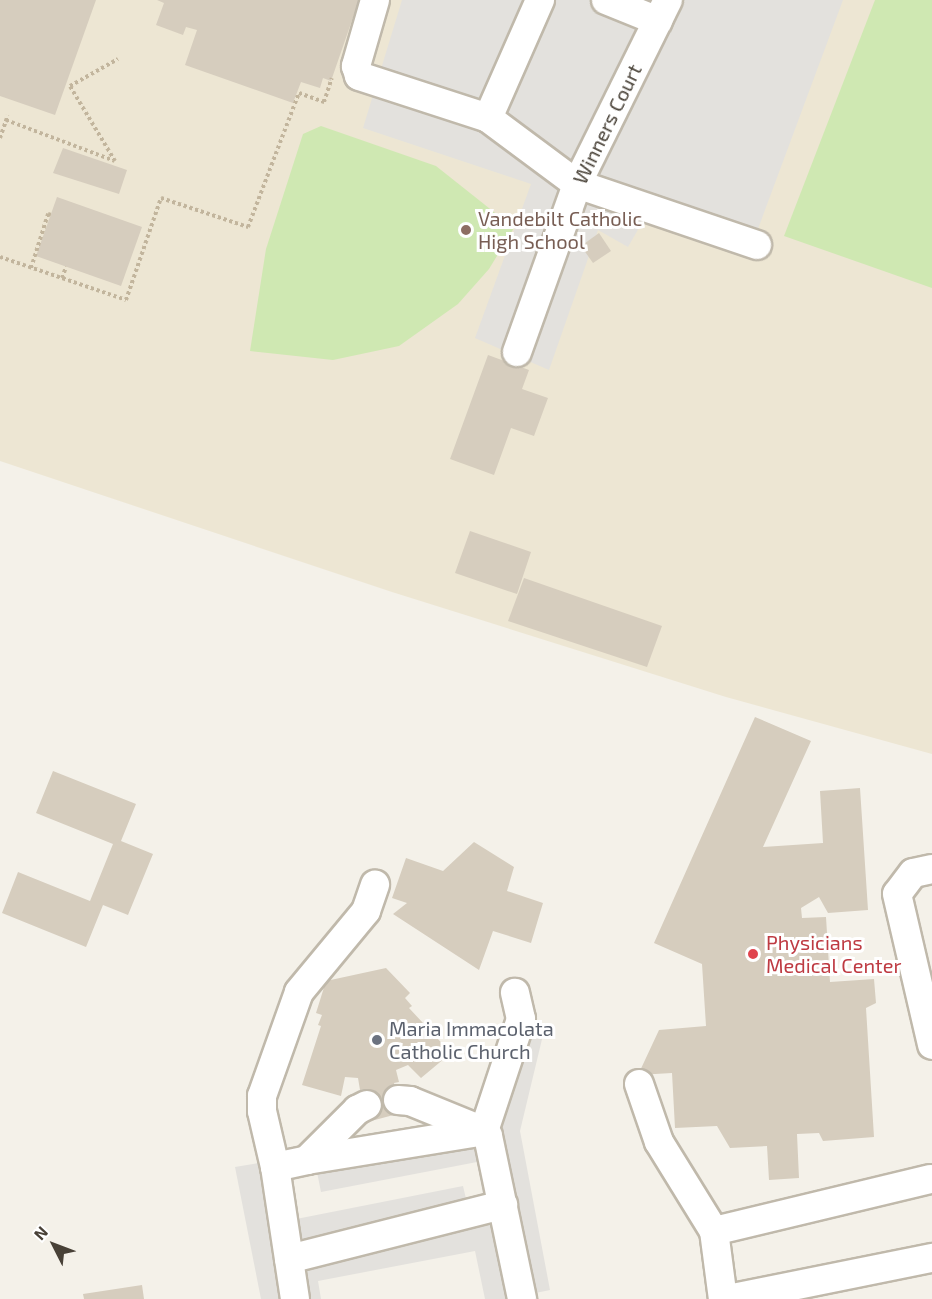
<!DOCTYPE html>
<html>
<head>
<meta charset="utf-8">
<style>
	body { margin:0 }
	#map { position:relative; width:932px; height:1299px; overflow:hidden; background:#f4f1e9; font-family:"Exo 2",sans-serif }
	div>[style] { position:absolute }
	[style*='--x'] { left:calc(var(--x)*1px); top:calc(var(--y)*1px); width:calc(var(--w)*1px); rotate:calc(var(--a)*1deg) }
	.education>* { inset:0; background:#ede6d3 }
	.green>* { inset:0; background:#cfe8b2 }
	.parking>* { inset:0; background:#e3e1dd }
	.building>* { inset:0; background:#d6cdbe }
	.path>* { height:4px; margin-top:-2px; transform-origin:0; background:repeating-linear-gradient(90deg,#c2b59d 0 3px,transparent 0 6px) }
	.roads { filter:drop-shadow(2px 0 #c0b9ab) drop-shadow(-2px 0 #c0b9ab) drop-shadow(0 2px #c0b9ab) drop-shadow(0 -2px #c0b9ab) }
	.minor>* { height:28px; margin:-14px; padding:0 14px; transform-origin:14px; border-radius:14px; background:#fff }
	.dots>* { width:16px; height:16px; translate:-50% -50%; box-sizing:border-box; border:3px solid #fff; border-radius:50% }
	span { translate:-50% -50%; white-space:nowrap; text-align:center; line-height:1.15; -webkit-text-stroke:6px #fff; paint-order:stroke }
	.street-label { font-size:20px; color:#484137 }
	.education-label { font-size:20px; color:#785e54 }
	.left { translate:0 -50%; text-align:left }
	.health-label { font-size:20px; color:#be3a42 }
	.worship-label { font-size:20px; color:#5b616d }
	.north { position:absolute; left:24px; top:1215px; width:60px; height:60px; -webkit-text-stroke:4px #fff; paint-order:stroke; rotate:312deg; font-size:16px; font-weight:700; line-height:24px; text-align:center; color:#484137 }
	.north::after { content:''; display:block; margin:auto; width:21px; height:27px; background:#484137; clip-path:polygon(50% 0,100% 100%,50% 72%,0 100%) }
</style>
</head>
<body>
<div id="map">
	<div class="education">
		<i style="clip-path:polygon(0 0,932px 0,932px 754px,726px 697px,392px 592px,0 461px)"></i>
	</div>
	<div class="green">
		<i style="clip-path:polygon(875px 0,932px 0,932px 288px,784px 236px)"></i>
		<i style="clip-path:polygon(321px 126px,436px 166px,514px 228px,489px 269px,458px 304px,399px 346px,333px 360px,250px 351px,266px 249px,303px 134px)"></i>
	</div>
	<div class="parking">
		<i style="clip-path:polygon(402px 0,843px 0,749px 253px,643px 221px,628px 247px,598px 230px,549px 370px,475px 338px,531px 184px,363px 128px)"></i>
		<i style="clip-path:polygon(494px 1024px,543px 1035px,520px 1131px,550px 1290px,507px 1299px,485px 1299px,475px 1251px,318px 1281px,321px 1299px,261px 1299px,235px 1167px,259px 1163px,271px 1224px,463px 1186px,467px 1203px,484px 1200px,477px 1162px,321px 1192px,317px 1172px,462px 1144px,493px 1055px,497px 1039px)"></i>
	</div>
	<div class="building">
		<i style="clip-path:polygon(0 0,96px 0,55px 115px,0 96px)"></i>
		<i style="clip-path:polygon(157px 0,359px 0,331px 81px,323px 78px,320px 88px,301px 82px,293px 103px,185px 65px,197px 30px,186px 27px,183px 35px,156px 25px,164px 3px)"></i>
		<i style="clip-path:polygon(63px 148px,127px 170px,119px 194px,53px 173px)"></i>
		<i style="clip-path:polygon(57px 197px,142px 227px,121px 286px,36px 256px)"></i>
		<i style="clip-path:polygon(599px 233px,611px 251px,593px 263px,581px 246px)"></i>
		<i style="clip-path:polygon(488px 355px,529px 370px,522px 389px,548px 398px,534px 436px,511px 428px,494px 475px,450px 459px)"></i>
		<i style="clip-path:polygon(470px 531px,531px 552px,517px 594px,455px 573px)"></i>
		<i style="clip-path:polygon(524px 578px,662px 626px,647px 667px,508px 621px)"></i>
		<i style="clip-path:polygon(755px 717px,811px 741px,763px 847px,823px 843px,820px 791px,860px 788px,868px 910px,828px 913px,819px 897px,801px 908px,802px 918px,826px 917px,830px 982px,874px 979px,876px 1003px,866px 1008px,874px 1137px,823px 1141px,819px 1133px,797px 1134px,799px 1178px,769px 1180px,767px 1146px,730px 1148px,717px 1126px,675px 1128px,672px 1073px,638px 1075px,659px 1030px,706px 1026px,702px 964px,654px 943px)"></i>
		<i style="clip-path:polygon(53px 771px,136px 804px,121px 841px,153px 854px,128px 915px,103px 905px,86px 947px,2px 913px,18px 872px,90px 901px,113px 844px,36px 813px)"></i>
		<i style="clip-path:polygon(474px 842px,514px 867px,507px 891px,543px 903px,531px 943px,493px 931px,479px 970px,393px 914px,407px 903px,392px 898px,406px 858px,443px 871px)"></i>
		<i style="clip-path:polygon(386px 968px,410px 993px,405px 998px,412px 1006px,409px 1008px,451px 1053px,421px 1078px,408px 1065px,396px 1070px,399px 1082px,394px 1083px,401px 1113px,371px 1121px,366px 1089px,360px 1090px,358px 1078px,345px 1077px,341px 1096px,302px 1085px,321px 1026px,318px 1025px,322px 1015px,316px 1013px,326px 981px)"></i>
		<i style="clip-path:polygon(142px 1285px,144px 1299px,84px 1299px,83px 1294px)"></i>
	</div>
	<div class="path">
		<i style="--x:6;--y:120;--w:116;--a:20.6"></i>
		<i style="--x:115;--y:161;--w:87;--a:-121"></i>
		<i style="--x:70;--y:86;--w:55;--a:-29.4"></i>
		<i style="--x:0;--y:138;--w:24;--a:-71"></i>
		<i style="--x:0;--y:257;--w:133;--a:18.8"></i>
		<i style="--x:126;--y:300;--w:108;--a:-71.1"></i>
		<i style="--x:161;--y:198;--w:92;--a:18.4"></i>
		<i style="--x:248;--y:227;--w:143;--a:-69.2"></i>
		<i style="--x:299;--y:93;--w:27;--a:20"></i>
		<i style="--x:324;--y:102;--w:25;--a:-72"></i>
		<i style="--x:31;--y:268;--w:57;--a:-72.5"></i>
		<i style="--x:48;--y:214;--w:3;--a:18"></i>
		<i style="--x:62;--y:278;--w:12;--a:-70"></i>
	</div>
	<div class="roads">
		<div class="minor">
			<i style="--x:375;--y:0;--w:69;--a:106.1"></i>
			<i style="--x:356;--y:66;--w:10;--a:73"></i>
			<i style="--x:359;--y:76;--w:136;--a:18"></i>
			<i style="--x:488;--y:118;--w:111;--a:36.6"></i>
			<i style="--x:577;--y:184;--w:190;--a:18.7"></i>
			<i style="--x:606;--y:0;--w:56;--a:22"></i>
			<i style="--x:488;--y:118;--w:129;--a:-66.2"></i>
			<i style="--x:517;--y:352;--w:178;--a:-70.3"></i>
			<i style="--x:577;--y:184;--w:205;--a:-63.7"></i>
			<i style="--x:932;--y:869;--w:19;--a:168"></i>
			<i style="--x:913;--y:873;--w:26;--a:127"></i>
			<i style="--x:897;--y:894;--w:155;--a:76.9"></i>
			<i style="--x:639;--y:1084;--w:61;--a:71"></i>
			<i style="--x:659;--y:1142;--w:105;--a:58.3"></i>
			<i style="--x:714;--y:1231;--w:69;--a:82.5"></i>
			<i style="--x:398;--y:1100;--w:12;--a:5"></i>
			<i style="--x:410;--y:1101;--w:80;--a:22.1"></i>
			<i style="--x:484;--y:1131;--w:6;--a:51"></i>
			<i style="--x:488;--y:1136;--w:167;--a:78.2"></i>
			<i style="--x:307;--y:1160;--w:179;--a:-9.3"></i>
			<i style="--x:484;--y:1131;--w:118;--a:-71.7"></i>
			<i style="--x:521;--y:1019;--w:27;--a:-103"></i>
			<i style="--x:275;--y:1167;--w:57;--a:-103.1"></i>
			<i style="--x:262;--y:1111;--w:15;--a:-90"></i>
			<i style="--x:262;--y:1096;--w:110;--a:-70.4"></i>
			<i style="--x:299;--y:992;--w:105;--a:-50.4"></i>
			<i style="--x:366;--y:911;--w:28;--a:-71"></i>
			<i style="--x:714;--y:1231;--w:223;--a:-13.5"></i>
			<i style="--x:289;--y:1259;--w:221;--a:-14.2"></i>
			<i style="--x:295;--y:1299;--w:134;--a:-98.6"></i>
			<i style="--x:275;--y:1167;--w:33;--a:-12"></i>
			<i style="--x:307;--y:1160;--w:71;--a:-45"></i>
			<i style="--x:357;--y:1110;--w:11;--a:-27"></i>
			<i style="--x:728;--y:1299;--w:208;--a:-11.4"></i>
		</div>
	</div>
	<div class="dots">
		<i style="left:466px;top:230px;background:#8d6e63"></i>
		<i style="left:753px;top:954px;background:#e0444e"></i>
		<i style="left:377px;top:1040px;background:#6b7280"></i>
	</div>
	<div class="street-label">
		<span style="left:607px;top:124px;rotate:-64deg">Winners Court</span>
	</div>
	<div class="education-label">
		<span class="left" style="left:478px;top:230px">Vandebilt Catholic<br>High School</span>
	</div>
	<div class="health-label">
		<span class="left" style="left:766px;top:954px">Physicians<br>Medical Center</span>
	</div>
	<div class="worship-label">
		<span class="left" style="left:389px;top:1040px">Maria Immacolata<br>Catholic Church</span>
	</div>
	<div class="north">N</div>
</div>
</body>
</html>
